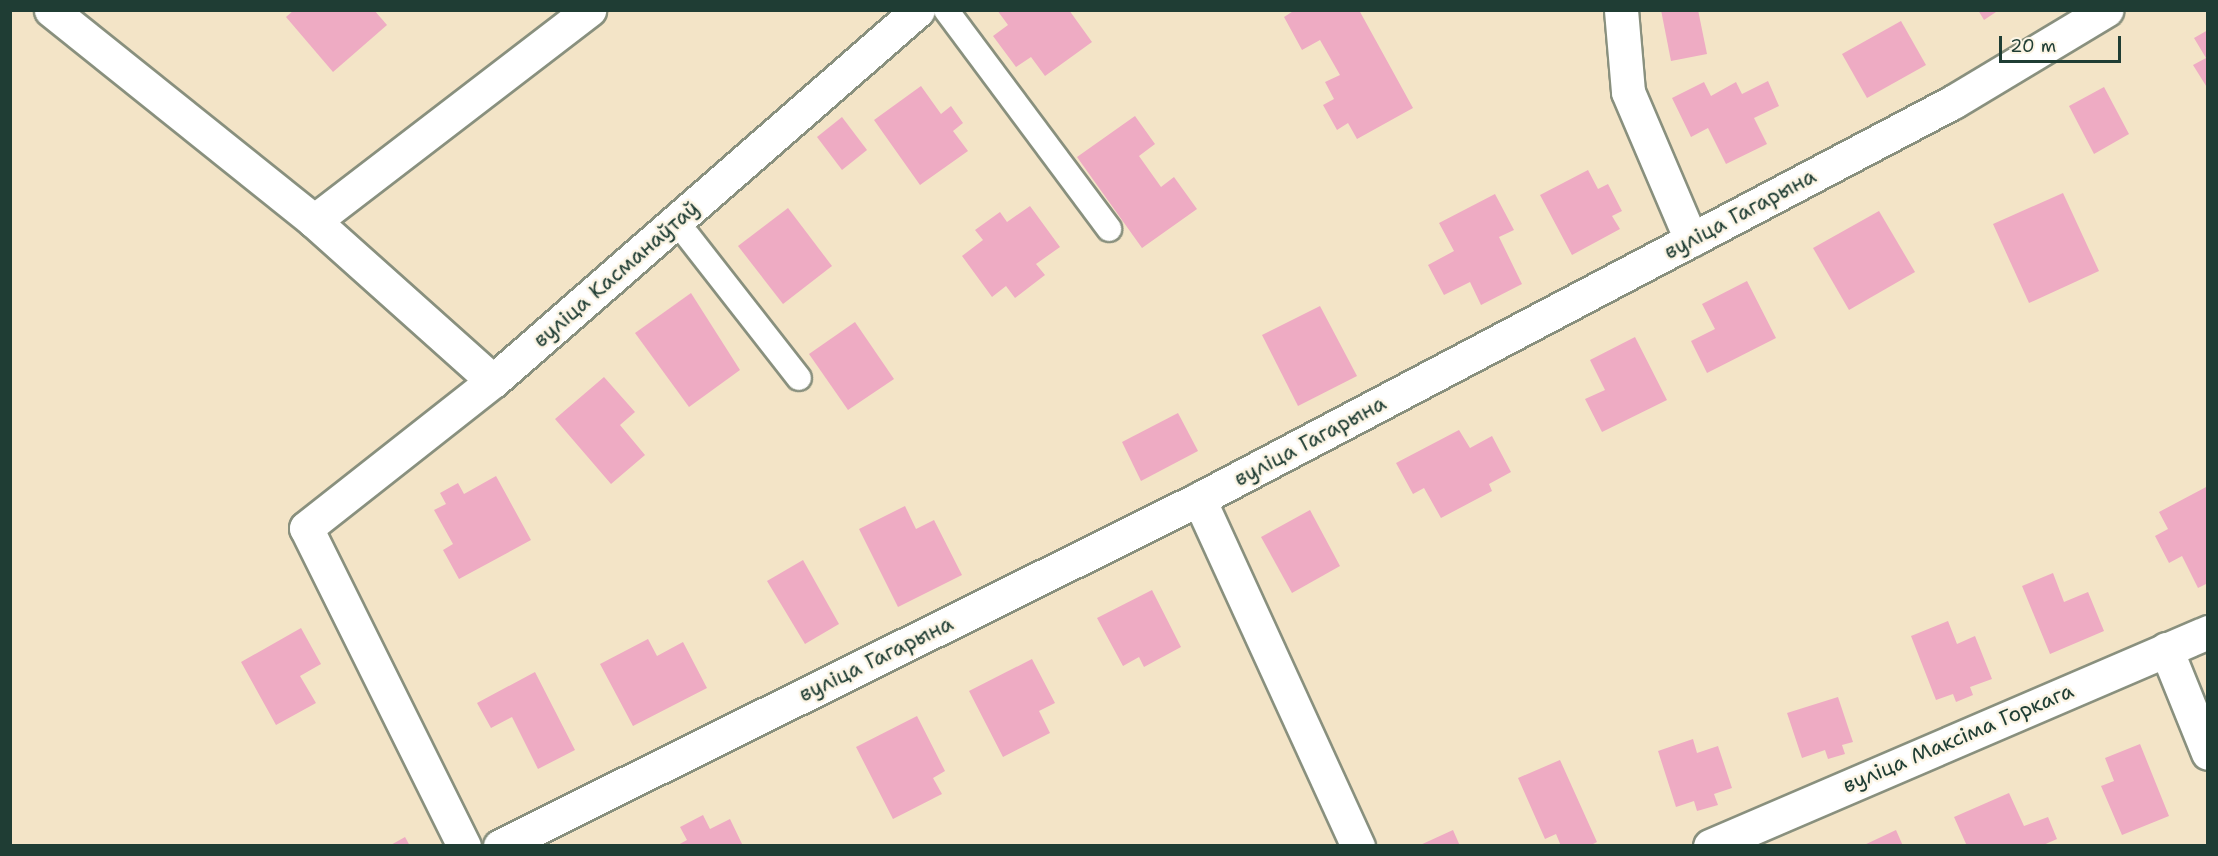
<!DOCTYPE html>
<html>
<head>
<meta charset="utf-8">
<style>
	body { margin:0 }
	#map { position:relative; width:2218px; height:856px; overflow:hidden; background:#f3e4c7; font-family:"Shantell Sans",sans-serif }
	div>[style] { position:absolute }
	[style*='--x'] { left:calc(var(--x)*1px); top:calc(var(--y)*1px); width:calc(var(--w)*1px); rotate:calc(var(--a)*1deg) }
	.building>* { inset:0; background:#eeabc3 }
	.roads { filter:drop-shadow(2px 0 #89907e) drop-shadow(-2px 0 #89907e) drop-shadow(0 2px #89907e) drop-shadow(0 -2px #89907e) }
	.service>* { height:24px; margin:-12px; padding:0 12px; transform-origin:12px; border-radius:12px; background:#fff }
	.minor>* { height:33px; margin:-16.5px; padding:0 16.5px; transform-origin:16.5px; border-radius:16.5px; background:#fff }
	span { translate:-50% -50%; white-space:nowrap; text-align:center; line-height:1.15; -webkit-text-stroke:5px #fcf5e5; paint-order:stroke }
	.street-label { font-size:21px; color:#1f3d34 }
	.frame { position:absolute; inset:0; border:12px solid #1f3d34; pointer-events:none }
	.scale { position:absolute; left:1999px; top:36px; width:122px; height:27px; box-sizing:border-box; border:3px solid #1f3d34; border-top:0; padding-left:8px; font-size:18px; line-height:21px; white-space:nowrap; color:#1f3d34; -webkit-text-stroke:4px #fcf5e5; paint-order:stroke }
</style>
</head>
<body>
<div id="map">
	<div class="building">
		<i style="clip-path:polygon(294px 10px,374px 10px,387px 25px,333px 72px,286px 17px)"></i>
		<i style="clip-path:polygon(997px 10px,1069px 10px,1092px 42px,1045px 76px,1031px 57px,1016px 67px,993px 36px,1008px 25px)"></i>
		<i style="clip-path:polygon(1295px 10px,1359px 10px,1413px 108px,1357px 139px,1348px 123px,1337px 130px,1323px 105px,1334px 99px,1325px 82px,1340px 75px,1320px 40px,1302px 50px,1284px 17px)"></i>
		<i style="clip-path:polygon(1661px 10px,1698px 10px,1707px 54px,1671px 61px)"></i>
		<i style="clip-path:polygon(1978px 10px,1999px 10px,1984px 20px)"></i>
		<i style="clip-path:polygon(1901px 21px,1926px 65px,1867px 98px,1842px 54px)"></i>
		<i style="clip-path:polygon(2208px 30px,2208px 89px,2193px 65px,2206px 58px,2194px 38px)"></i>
		<i style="clip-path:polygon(1768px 81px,1779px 106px,1754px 118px,1767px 144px,1726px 164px,1708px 128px,1691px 137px,1672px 98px,1704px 82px,1711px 96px,1736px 82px,1742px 94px)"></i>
		<i style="clip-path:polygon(921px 86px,941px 114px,951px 106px,963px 123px,953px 131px,968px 151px,920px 185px,874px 120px)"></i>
		<i style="clip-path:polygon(2104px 87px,2129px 134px,2094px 154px,2069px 106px)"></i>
		<i style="clip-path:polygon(1135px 116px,1155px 144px,1139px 156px,1161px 187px,1174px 177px,1197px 209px,1142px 248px,1077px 157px)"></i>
		<i style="clip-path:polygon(842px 117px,867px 150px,842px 170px,817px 137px)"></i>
		<i style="clip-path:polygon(1588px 170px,1598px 189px,1608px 184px,1622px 211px,1612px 216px,1620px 229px,1572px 255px,1540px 195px)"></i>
		<i style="clip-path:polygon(2063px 193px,2099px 271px,2029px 303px,1993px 224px)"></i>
		<i style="clip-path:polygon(1495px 194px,1514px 230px,1499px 237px,1522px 284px,1481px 305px,1470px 282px,1444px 295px,1428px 265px,1454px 251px,1439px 223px)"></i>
		<i style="clip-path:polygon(1030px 206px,1060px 247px,1036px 264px,1045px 275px,1015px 298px,1006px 286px,992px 297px,962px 256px,983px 240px,975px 230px,1000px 212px,1007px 222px)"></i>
		<i style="clip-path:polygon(788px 208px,832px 266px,783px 304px,738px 246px)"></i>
		<i style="clip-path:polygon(1879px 211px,1915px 272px,1849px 310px,1813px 248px)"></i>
		<i style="clip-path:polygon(1747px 281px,1776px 338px,1707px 373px,1691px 341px,1715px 329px,1702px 304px)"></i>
		<i style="clip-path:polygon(691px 293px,740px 370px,689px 407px,635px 333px)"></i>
		<i style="clip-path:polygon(1320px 306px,1357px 376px,1298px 406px,1262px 335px)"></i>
		<i style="clip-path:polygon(855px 322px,894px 379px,848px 410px,809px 354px)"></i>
		<i style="clip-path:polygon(1635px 337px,1667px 400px,1602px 432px,1585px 399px,1605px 390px,1590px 360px)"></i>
		<i style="clip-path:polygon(604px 377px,635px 412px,620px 425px,645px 455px,611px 484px,555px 419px)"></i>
		<i style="clip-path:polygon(1178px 413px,1198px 451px,1141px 481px,1122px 442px)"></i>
		<i style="clip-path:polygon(1459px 430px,1470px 448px,1492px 436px,1511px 472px,1489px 484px,1492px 491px,1441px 518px,1424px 488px,1413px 494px,1396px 463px)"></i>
		<i style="clip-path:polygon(496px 476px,531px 540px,459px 579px,443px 550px,453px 544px,434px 510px,446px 504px,440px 493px,458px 483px,464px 494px)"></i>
		<i style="clip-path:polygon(2208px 486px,2208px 583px,2198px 588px,2182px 556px,2169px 563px,2155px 536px,2168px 529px,2159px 512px)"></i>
		<i style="clip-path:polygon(905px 506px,916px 529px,934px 520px,962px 575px,898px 607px,859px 529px)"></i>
		<i style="clip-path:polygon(1310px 510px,1340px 566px,1292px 593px,1261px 537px)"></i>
		<i style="clip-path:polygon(803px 560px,839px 624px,805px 644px,767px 581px)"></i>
		<i style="clip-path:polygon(2053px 573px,2064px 602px,2088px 592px,2104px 631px,2050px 654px,2022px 586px)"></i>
		<i style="clip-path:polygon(1152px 590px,1181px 647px,1144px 667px,1139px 657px,1123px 666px,1097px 618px)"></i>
		<i style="clip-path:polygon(1948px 621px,1957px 644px,1975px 636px,1992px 679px,1970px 687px,1973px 695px,1956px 702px,1953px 694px,1936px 700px,1911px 636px)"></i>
		<i style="clip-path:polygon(301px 628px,321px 664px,300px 676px,316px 703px,276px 725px,241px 662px)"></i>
		<i style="clip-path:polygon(648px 639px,657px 656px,683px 642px,707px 688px,633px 726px,600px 664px)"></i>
		<i style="clip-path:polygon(1032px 659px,1055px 703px,1039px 711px,1050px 733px,1003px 757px,969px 691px)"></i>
		<i style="clip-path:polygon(535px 672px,575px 750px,538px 769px,512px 717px,491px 728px,477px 703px)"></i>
		<i style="clip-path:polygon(1838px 697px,1853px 742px,1842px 745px,1845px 754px,1828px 759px,1825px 750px,1802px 758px,1787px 713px)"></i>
		<i style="clip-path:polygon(917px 716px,945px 771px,933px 778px,942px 794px,893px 819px,856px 747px)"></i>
		<i style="clip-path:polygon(1693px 739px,1697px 753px,1718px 746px,1732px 788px,1714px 794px,1718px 805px,1697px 811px,1694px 801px,1676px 807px,1658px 751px)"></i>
		<i style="clip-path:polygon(2140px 744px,2169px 816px,2122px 835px,2101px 786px,2114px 781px,2105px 758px)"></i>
		<i style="clip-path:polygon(1560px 760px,1597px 842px,1589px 846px,1561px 846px,1556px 834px,1545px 839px,1518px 778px)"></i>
		<i style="clip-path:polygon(2009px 793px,2024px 826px,2048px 817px,2057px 839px,2041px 846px,1967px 846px,1954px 817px)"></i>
		<i style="clip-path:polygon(703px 815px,710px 829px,730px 819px,743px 846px,676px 846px,687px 840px,680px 827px)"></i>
		<i style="clip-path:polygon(1453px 830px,1460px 846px,1418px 846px)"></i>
		<i style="clip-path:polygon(1896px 830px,1903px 846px,1862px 846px)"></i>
		<i style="clip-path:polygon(405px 837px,410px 846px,389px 846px)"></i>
	</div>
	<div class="roads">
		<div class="service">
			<i style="--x:946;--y:10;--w:273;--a:53.3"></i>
			<i style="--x:688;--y:236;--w:180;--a:52"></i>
		</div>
		<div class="minor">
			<i style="--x:51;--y:10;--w:337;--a:38.7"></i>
			<i style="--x:314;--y:221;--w:240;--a:41.8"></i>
			<i style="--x:1621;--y:10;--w:82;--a:85.1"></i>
			<i style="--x:1628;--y:92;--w:161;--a:66.9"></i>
			<i style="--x:314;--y:221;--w:347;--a:-37.5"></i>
			<i style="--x:1199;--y:499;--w:382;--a:65.4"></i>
			<i style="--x:2166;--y:649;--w:112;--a:68"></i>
			<i style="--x:464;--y:846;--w:355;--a:-116.4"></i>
			<i style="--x:306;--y:528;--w:238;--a:-38.2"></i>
			<i style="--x:493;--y:381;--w:564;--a:-41.12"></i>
			<i style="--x:500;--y:846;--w:780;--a:-26.4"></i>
			<i style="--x:1199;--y:499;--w:852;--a:-27.77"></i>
			<i style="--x:1953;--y:102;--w:179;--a:-31"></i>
			<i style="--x:1710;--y:846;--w:542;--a:-23.25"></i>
		</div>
	</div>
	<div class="street-label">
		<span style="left:1740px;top:214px;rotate:-28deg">вуліца Гагарына</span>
		<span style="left:616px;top:274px;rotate:-41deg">вуліца Касманаўтаў</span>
		<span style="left:1310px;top:441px;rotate:-28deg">вуліца Гагарына</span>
		<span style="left:876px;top:659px;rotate:-26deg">вуліца Гагарына</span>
		<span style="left:1958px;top:738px;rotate:-23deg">вуліца Максіма Горкага</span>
	</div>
	<div class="frame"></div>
	<div class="scale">20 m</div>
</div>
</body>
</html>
